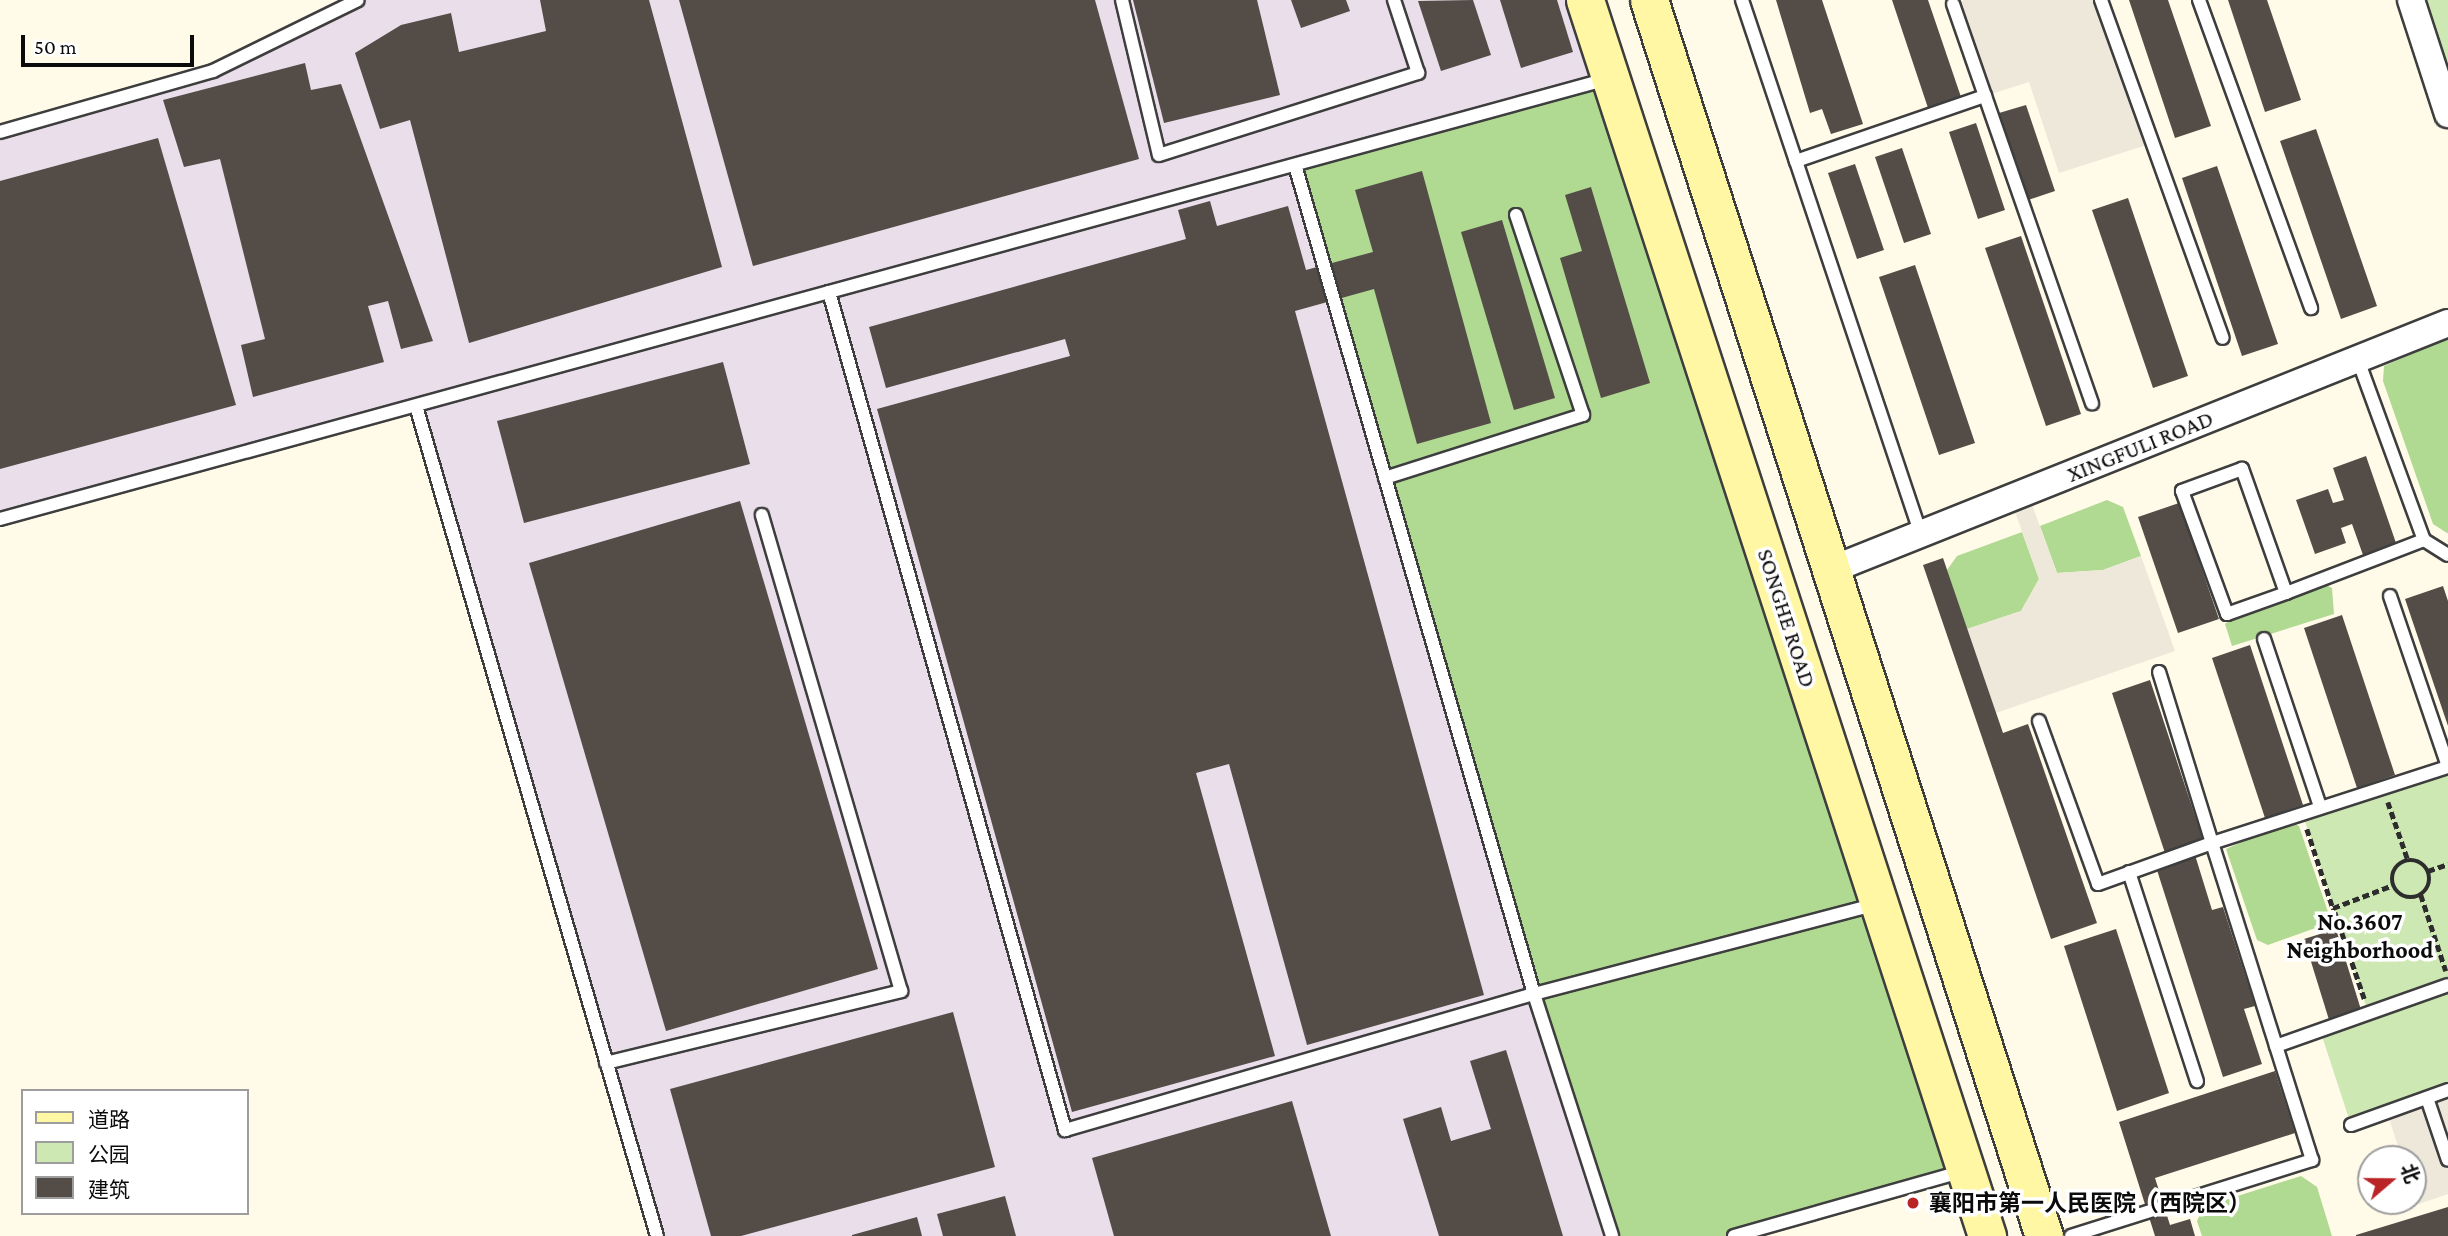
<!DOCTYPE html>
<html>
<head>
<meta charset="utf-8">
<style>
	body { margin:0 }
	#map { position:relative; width:2448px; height:1236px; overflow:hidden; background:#fffbe8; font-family:"Crimson Pro","Noto Sans SC",serif }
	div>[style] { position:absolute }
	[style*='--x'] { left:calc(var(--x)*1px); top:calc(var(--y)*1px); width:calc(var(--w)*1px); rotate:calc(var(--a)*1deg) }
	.industrial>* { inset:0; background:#e9deea }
	.green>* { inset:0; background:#cde8b3 }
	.forest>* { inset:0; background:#b0d992 }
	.plaza>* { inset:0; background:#ede8d9 }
	.building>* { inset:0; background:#534c47 }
	.path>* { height:4.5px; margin-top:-2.25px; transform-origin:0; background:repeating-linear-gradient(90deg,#2d2d2d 0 7px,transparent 0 10.5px) }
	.path>.ring { margin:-2.25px; padding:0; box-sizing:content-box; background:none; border:4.5px solid #2d2d2d; border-radius:50% }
	.roads { filter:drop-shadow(2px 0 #3e3e3e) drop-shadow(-2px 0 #3e3e3e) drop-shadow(0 2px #3e3e3e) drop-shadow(0 -2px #3e3e3e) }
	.lane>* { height:12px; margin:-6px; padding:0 6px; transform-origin:6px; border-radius:6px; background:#fff }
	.street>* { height:26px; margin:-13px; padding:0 13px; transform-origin:13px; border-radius:13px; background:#fff }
	.secondary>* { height:37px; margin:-18.5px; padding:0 18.5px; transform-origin:18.5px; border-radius:18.5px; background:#fff7a3 }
	.dots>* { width:19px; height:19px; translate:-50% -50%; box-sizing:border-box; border:4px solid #fff; border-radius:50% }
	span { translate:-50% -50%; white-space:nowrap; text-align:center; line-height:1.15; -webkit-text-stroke:7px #fff; paint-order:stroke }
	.street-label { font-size:23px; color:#0b0b0b }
	.poi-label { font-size:23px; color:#0b0b0b; font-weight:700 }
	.left { translate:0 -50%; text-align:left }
	.neighbourhood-label { font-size:24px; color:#0b0b0b; font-weight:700 }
	.legend { position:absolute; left:21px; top:1089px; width:228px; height:126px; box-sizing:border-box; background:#fff; border:2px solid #9d9d9d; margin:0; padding:9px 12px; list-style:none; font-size:21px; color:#0b0b0b }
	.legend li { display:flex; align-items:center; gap:14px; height:35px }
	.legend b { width:35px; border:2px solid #9d9d9d }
	.north { position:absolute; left:2357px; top:1145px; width:70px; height:70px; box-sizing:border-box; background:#fff; border:2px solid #9d9d9d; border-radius:50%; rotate:70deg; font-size:19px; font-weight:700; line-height:28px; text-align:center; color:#0b0b0b }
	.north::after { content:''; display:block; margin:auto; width:24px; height:32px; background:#ba2427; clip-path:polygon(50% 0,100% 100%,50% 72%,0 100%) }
	.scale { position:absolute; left:21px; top:35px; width:173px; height:32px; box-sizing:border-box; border:4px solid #0b0b0b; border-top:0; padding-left:9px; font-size:21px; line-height:24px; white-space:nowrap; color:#0b0b0b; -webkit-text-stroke:5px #fff; paint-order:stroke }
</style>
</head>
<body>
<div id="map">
	<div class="industrial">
		<i style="clip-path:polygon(358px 0,1585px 0,1734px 1236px,656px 1236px,416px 406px,0 519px,0 132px,213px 71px)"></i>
	</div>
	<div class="green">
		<i style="clip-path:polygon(2411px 0,2448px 0,2448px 114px)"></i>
		<i style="clip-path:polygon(2448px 767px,2448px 1090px,2351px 1125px,2320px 1030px,2368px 1012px,2302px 812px)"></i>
	</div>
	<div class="forest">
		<i style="clip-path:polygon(1610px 78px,1965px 1171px,1734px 1236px,1612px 1236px,1295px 165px)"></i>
		<i style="clip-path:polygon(2448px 338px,2448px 533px,2447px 533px,2433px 524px,2383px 381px,2384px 366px)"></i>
		<i style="clip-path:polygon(2107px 500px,2123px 507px,2141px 556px,2103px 570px,2057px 573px,2040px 526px)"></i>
		<i style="clip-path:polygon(2022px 532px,2039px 579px,2021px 611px,1967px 629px,1947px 570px,1957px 556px)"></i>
		<i style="clip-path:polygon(2324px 584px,2332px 588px,2334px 614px,2232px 646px,2225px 624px,2231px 619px)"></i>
		<i style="clip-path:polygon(2288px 821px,2299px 826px,2329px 915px,2324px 925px,2268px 945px,2257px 940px,2226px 849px)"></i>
		<i style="clip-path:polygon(2301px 1176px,2317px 1187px,2332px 1236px,2202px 1236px,2197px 1221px,2203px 1207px)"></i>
	</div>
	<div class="plaza">
		<i style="clip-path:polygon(1964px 0,2101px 0,2153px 143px,2059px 173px,2029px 82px,1985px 96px,1953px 4px)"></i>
		<i style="clip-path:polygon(2027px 491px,2057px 573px,2103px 570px,2141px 556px,2175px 651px,1996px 713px,1967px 629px,2021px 611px,2039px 579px,2010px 498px)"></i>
		<i style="clip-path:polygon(2448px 1091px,2448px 1194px,2416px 1205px,2413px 1159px,2402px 1159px,2387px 1112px)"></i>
	</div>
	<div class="building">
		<i style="clip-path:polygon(540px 0,649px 0,722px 267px,469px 343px,410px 120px,380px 129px,355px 53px,401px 25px,451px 13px,459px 52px,546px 31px)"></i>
		<i style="clip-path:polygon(679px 0,1095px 0,1139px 159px,753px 266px)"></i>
		<i style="clip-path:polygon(1133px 0,1257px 0,1280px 95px,1164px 123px)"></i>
		<i style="clip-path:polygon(1291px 0,1346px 0,1350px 11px,1301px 28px)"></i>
		<i style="clip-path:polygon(1473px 0,1491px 55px,1441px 71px,1418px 1px)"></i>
		<i style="clip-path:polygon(1500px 0,1557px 0,1573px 52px,1521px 68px)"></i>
		<i style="clip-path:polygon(1776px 0,1822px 0,1863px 124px,1831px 134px,1822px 109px,1810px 113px)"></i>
		<i style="clip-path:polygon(1892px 0,1928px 0,1961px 97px,1928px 108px)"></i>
		<i style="clip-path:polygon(2129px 0,2168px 0,2211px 126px,2175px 138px)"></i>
		<i style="clip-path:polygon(2228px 0,2267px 0,2301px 100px,2265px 112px)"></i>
		<i style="clip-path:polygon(305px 63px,311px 90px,341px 84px,433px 341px,401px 349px,388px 301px,368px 306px,384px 362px,253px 397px,241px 345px,265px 339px,220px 159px,184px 167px,163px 100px)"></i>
		<i style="clip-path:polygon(2026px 105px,2055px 191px,2028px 200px,1999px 113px)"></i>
		<i style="clip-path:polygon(1976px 123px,2005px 210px,1978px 219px,1949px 132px)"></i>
		<i style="clip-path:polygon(2316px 129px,2377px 306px,2341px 319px,2280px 141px)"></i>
		<i style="clip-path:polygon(158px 138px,236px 405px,0 469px,0 181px)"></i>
		<i style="clip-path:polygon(1902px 148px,1931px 234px,1904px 243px,1875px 157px)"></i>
		<i style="clip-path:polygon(1855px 164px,1884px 250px,1857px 259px,1828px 173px)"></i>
		<i style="clip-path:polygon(2217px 166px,2278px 344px,2242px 356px,2182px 178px)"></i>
		<i style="clip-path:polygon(1422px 171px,1491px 423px,1417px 444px,1374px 289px,1295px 311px,1484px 995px,1307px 1045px,1229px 764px,1196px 773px,1275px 1056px,1072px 1112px,877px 409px,1070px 356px,1065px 339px,886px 388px,869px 327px,1186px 239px,1178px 210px,1210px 201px,1217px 226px,1288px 206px,1306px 270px,1373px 252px,1355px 190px)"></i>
		<i style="clip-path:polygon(1591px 187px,1650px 383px,1601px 398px,1560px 258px,1582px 251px,1565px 195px)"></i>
		<i style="clip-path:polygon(2128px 198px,2188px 376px,2153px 388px,2092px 210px)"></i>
		<i style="clip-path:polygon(1502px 220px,1555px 398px,1514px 410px,1461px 232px)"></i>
		<i style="clip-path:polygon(2021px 236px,2081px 414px,2046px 426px,1985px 248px)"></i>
		<i style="clip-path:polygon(1915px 265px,1975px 443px,1939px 455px,1879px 277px)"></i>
		<i style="clip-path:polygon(723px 362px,750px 464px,524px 523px,497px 421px)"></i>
		<i style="clip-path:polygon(2366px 456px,2396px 543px,2363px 555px,2352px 524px,2341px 528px,2346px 543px,2315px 554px,2296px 500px,2328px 489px,2333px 503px,2344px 500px,2333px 468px)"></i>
		<i style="clip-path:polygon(740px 501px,878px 969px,666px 1031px,529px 563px)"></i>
		<i style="clip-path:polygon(2179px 503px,2219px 619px,2178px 633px,2138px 517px)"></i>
		<i style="clip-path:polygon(1943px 558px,2003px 733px,2028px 724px,2097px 923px,2051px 939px,1923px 565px)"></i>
		<i style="clip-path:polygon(2443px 586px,2448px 601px,2448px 726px,2405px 599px)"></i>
		<i style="clip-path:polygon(2342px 615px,2395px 775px,2357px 788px,2304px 628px)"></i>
		<i style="clip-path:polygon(2250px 645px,2303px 805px,2265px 818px,2212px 658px)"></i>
		<i style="clip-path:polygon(2150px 680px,2203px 840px,2165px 853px,2112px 693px)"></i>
		<i style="clip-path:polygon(2195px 855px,2212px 910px,2223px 907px,2255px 1006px,2244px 1009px,2262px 1064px,2223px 1077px,2156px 867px)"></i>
		<i style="clip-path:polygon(2116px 929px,2169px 1093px,2117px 1111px,2064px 946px)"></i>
		<i style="clip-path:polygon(2336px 929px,2362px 1013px,2330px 1023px,2304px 939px)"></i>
		<i style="clip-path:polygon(953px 1012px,995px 1167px,741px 1236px,711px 1236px,670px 1089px)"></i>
		<i style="clip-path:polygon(1506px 1050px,1563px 1236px,1439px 1236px,1403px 1119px,1441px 1107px,1451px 1141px,1491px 1129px,1470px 1061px)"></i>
		<i style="clip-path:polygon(2275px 1071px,2295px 1133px,2155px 1178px,2170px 1225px,2190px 1219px,2195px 1236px,2155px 1236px,2119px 1122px)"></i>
		<i style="clip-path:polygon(1292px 1101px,1331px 1236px,1114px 1236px,1092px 1158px)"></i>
		<i style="clip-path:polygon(1005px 1196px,1016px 1236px,943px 1236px,937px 1214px)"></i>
		<i style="clip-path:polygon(2448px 1207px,2448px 1236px,2356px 1236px,2356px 1235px)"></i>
		<i style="clip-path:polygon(917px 1217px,922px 1236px,852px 1236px,852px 1235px)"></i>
	</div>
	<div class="path">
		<i style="--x:2388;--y:802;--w:61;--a:71"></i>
		<i style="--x:2307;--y:829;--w:83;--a:71.8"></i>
		<i class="ring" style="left:2392px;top:860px;width:33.5px;height:33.5px"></i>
		<i style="--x:2428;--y:871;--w:21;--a:-19"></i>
		<i style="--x:2421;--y:895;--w:80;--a:71.8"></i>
		<i style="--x:2364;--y:999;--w:96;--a:-108.8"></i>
		<i style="--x:2333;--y:908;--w:64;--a:-21"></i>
	</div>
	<div class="roads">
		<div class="lane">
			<i style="--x:1122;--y:0;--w:159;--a:76.6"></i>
			<i style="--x:1159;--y:155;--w:272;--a:-17.6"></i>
			<i style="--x:1418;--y:73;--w:77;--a:-108.2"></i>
			<i style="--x:1742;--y:0;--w:170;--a:71.5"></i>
			<i style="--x:1796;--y:161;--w:200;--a:-19"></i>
			<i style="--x:2101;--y:0;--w:359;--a:70.2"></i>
			<i style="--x:2199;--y:0;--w:328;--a:70"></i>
			<i style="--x:1953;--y:4;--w:423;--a:70.8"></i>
			<i style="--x:0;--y:132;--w:222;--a:-16"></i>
			<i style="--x:213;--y:71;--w:161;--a:-26.1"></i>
			<i style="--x:1796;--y:161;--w:393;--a:71.5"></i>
			<i style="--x:1295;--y:165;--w:863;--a:73.92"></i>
			<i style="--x:1534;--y:994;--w:254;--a:72.1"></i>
			<i style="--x:829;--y:292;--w:871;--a:74.27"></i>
			<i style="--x:1065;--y:1130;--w:488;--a:-16.2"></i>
			<i style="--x:1534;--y:994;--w:355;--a:-14.7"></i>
			<i style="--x:2358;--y:360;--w:192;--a:69.9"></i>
			<i style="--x:2424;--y:540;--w:28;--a:32"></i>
			<i style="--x:416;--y:406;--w:864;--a:73.81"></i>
			<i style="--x:1385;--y:478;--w:208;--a:-17.7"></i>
			<i style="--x:1583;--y:415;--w:211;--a:-108.5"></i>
			<i style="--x:0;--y:519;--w:1666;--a:-15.31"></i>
			<i style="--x:2286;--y:593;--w:132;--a:-109.5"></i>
			<i style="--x:2242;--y:469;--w:64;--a:159.9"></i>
			<i style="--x:2182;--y:491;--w:131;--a:69.9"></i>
			<i style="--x:2227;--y:614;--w:63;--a:-19.6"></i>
			<i style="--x:2286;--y:593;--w:148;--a:-21"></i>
			<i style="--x:2390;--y:596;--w:176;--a:71.2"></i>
			<i style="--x:2264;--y:639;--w:176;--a:71.5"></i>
			<i style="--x:2039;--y:721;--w:173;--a:70.1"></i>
			<i style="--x:2098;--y:884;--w:121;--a:-19.8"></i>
			<i style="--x:2212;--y:843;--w:179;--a:-107.2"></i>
			<i style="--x:2129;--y:872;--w:220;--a:72"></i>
			<i style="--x:2276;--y:1046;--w:182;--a:-19.5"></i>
			<i style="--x:606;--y:1063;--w:304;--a:-13.7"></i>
			<i style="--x:901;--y:991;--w:496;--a:-106.3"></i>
			<i style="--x:2427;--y:1098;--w:65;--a:71.3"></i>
			<i style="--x:2351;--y:1125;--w:103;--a:-19.8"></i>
			<i style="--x:1734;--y:1236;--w:238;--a:-15.8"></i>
			<i style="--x:2071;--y:1236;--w:253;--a:-17.5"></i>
			<i style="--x:2312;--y:1160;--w:332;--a:-107.5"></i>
			<i style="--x:2212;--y:843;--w:248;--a:-17.9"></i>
		</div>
		<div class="street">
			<i style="--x:2411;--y:0;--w:120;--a:72"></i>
			<i style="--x:1833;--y:569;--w:662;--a:-21.8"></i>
		</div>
		<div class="secondary">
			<i style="--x:1585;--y:0;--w:1300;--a:71.98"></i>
			<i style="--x:1649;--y:0;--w:1298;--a:72.28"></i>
		</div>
	</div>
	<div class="dots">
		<i style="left:1913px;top:1203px;background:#ba2427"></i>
	</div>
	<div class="street-label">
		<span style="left:2140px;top:446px;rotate:-22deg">XINGFULI ROAD</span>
		<span style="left:1787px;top:618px;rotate:72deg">SONGHE ROAD</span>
	</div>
	<div class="poi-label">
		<span class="left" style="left:1929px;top:1203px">襄阳市第一人民医院（西院区）</span>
	</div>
	<div class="neighbourhood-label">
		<span style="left:2360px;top:936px">No.3607<br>Neighborhood</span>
	</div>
	<ul class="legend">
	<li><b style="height:9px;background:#fff7a3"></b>道路</li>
	<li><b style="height:19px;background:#cde8b3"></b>公园</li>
	<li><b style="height:19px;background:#534c47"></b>建筑</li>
	</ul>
	<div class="north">北</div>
	<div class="scale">50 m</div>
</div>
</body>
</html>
